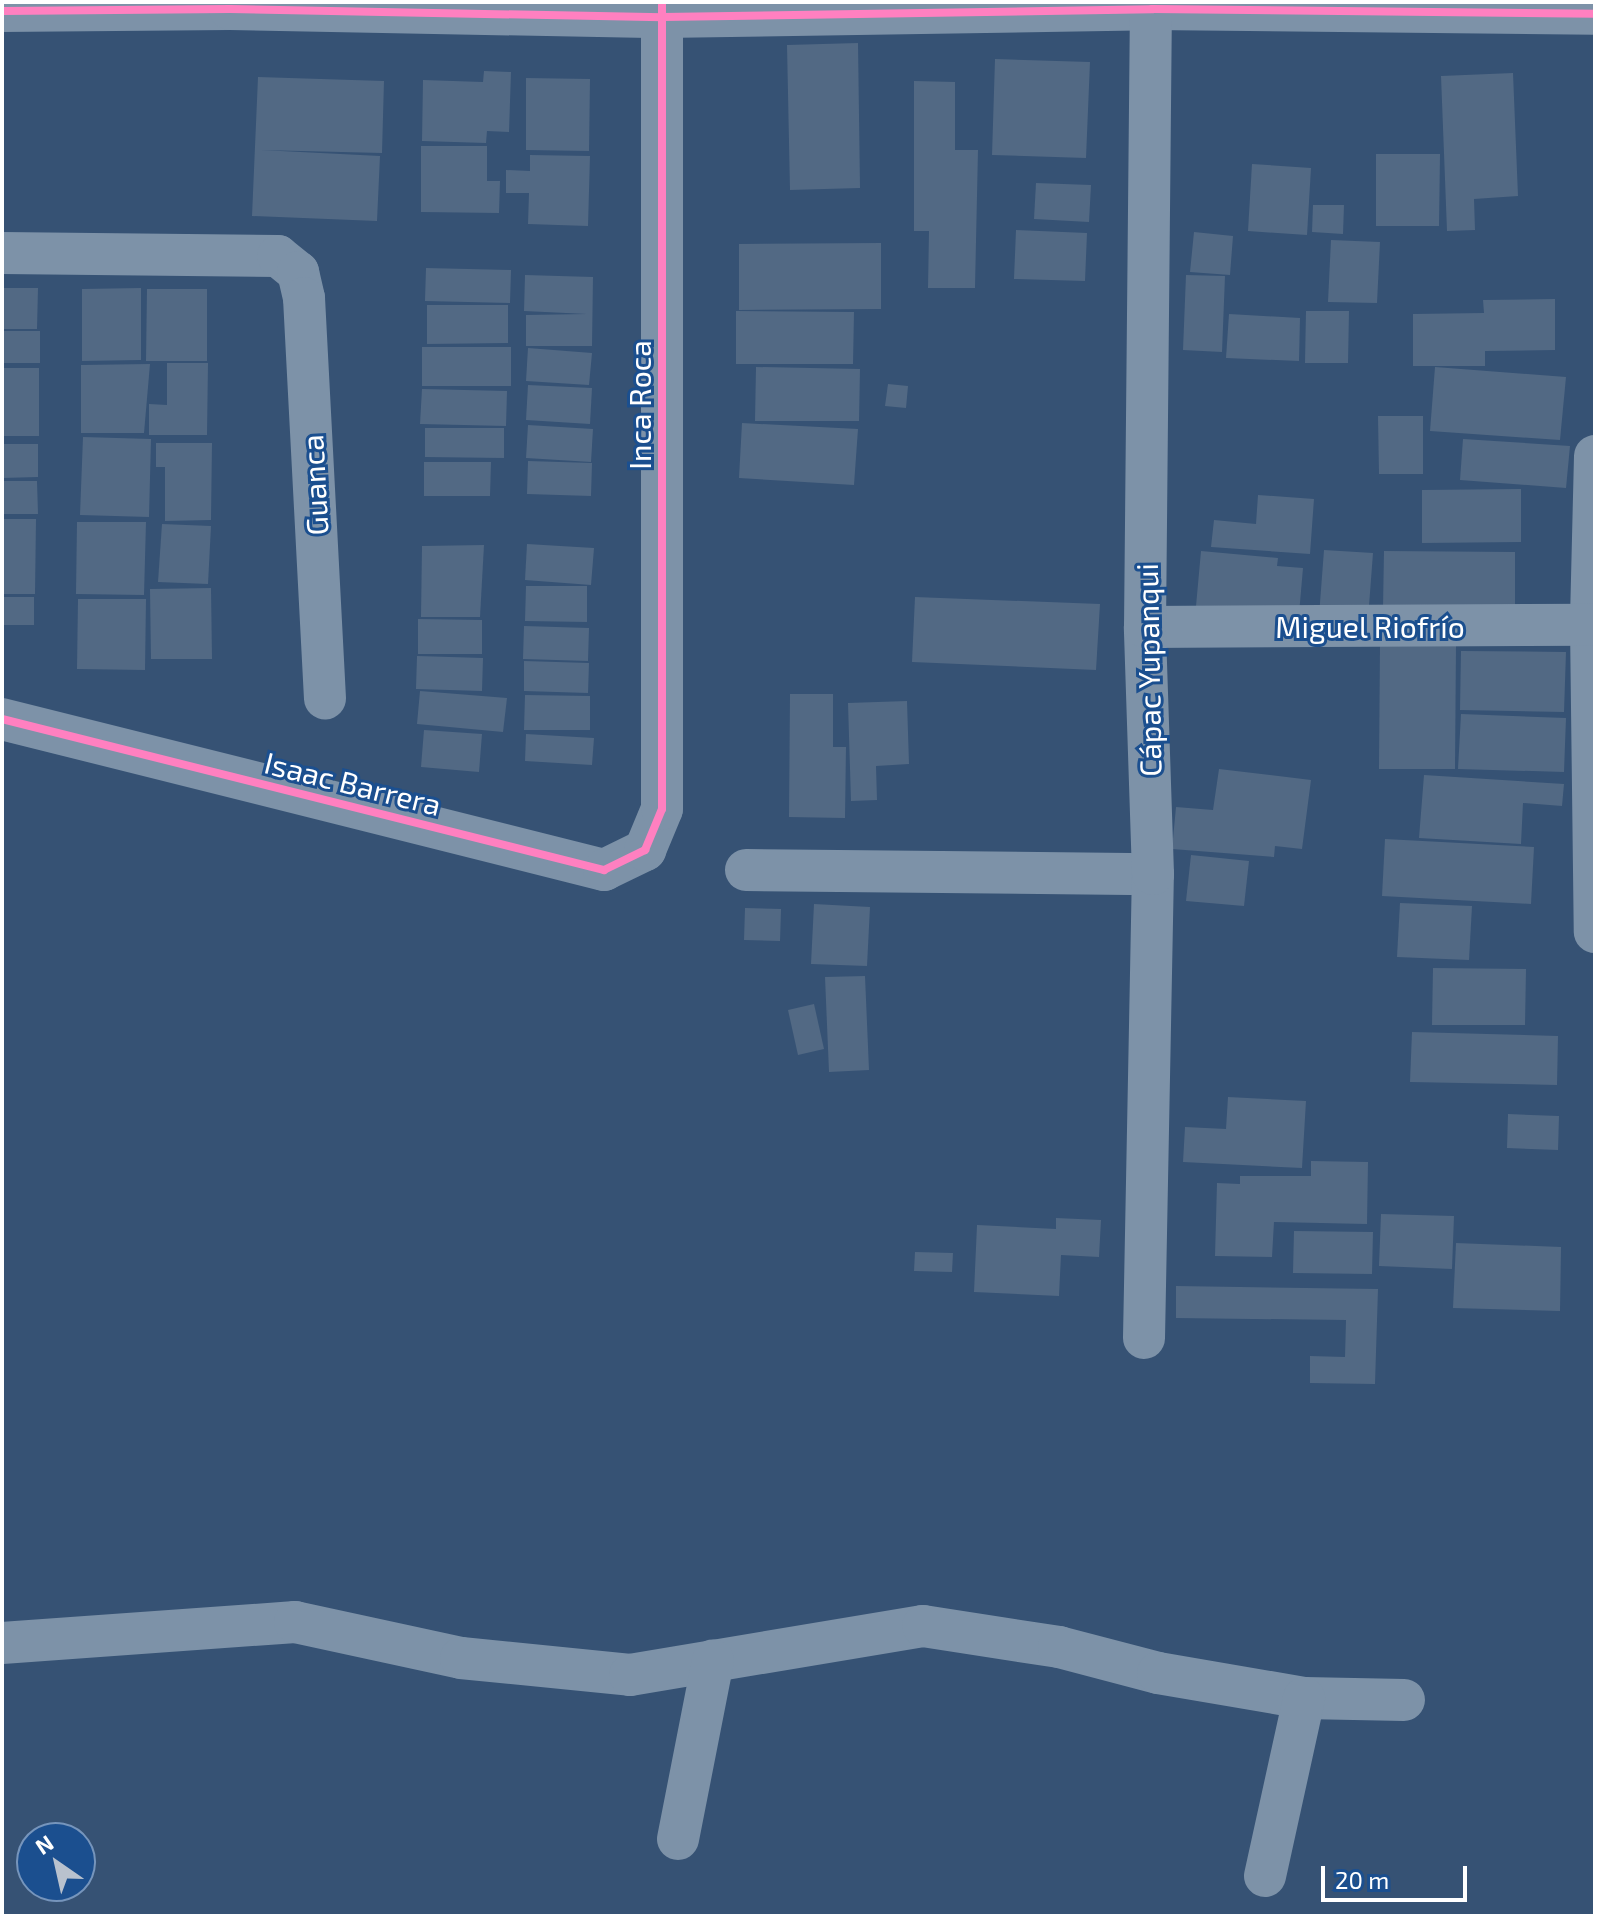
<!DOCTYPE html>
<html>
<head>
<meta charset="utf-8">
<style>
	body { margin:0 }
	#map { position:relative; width:1597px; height:1918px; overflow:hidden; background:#365274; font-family:"Exo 2",sans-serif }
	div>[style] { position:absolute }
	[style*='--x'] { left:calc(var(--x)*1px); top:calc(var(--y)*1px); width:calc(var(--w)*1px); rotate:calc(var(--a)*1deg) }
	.building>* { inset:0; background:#526984 }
	.minor>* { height:42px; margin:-21px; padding:0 21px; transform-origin:21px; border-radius:21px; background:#7d92a8 }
	.cycleway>* { height:8px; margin:-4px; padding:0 4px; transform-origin:4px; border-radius:4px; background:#ff80c0 }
	span { translate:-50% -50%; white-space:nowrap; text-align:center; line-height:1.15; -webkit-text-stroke:6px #1b4f8f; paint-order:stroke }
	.street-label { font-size:30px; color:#fff }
	.frame { position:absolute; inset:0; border:4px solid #fff; pointer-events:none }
	.north { position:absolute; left:16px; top:1822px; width:80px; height:80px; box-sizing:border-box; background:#1b4f8f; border:2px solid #7695bc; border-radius:50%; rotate:326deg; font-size:22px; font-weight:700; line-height:32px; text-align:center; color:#fff }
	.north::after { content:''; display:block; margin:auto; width:28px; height:36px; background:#b9c2ce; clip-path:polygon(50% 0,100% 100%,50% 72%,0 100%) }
	.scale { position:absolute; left:1321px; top:1866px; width:146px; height:36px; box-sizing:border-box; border:4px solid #fff; border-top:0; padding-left:10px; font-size:24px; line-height:28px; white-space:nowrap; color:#fff; -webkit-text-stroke:6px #1b4f8f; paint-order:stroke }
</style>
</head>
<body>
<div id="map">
	<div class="building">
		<i style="clip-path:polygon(858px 43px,860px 188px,790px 190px,787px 45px)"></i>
		<i style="clip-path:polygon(995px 59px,1090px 62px,1086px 158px,992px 155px)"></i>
		<i style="clip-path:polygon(484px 71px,511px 72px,509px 132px,487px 131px,486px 143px,422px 141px,423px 80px,483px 82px)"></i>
		<i style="clip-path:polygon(1513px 73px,1518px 196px,1474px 199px,1475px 230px,1447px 231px,1441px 76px)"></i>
		<i style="clip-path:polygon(258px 77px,384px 81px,382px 153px,261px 150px,380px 156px,377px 221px,252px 216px)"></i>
		<i style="clip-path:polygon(526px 78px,590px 79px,589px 151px,526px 150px)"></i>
		<i style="clip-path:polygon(914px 81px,955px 82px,955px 150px,978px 150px,975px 288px,928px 288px,929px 231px,914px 231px)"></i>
		<i style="clip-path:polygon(421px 146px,487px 146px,487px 181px,500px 181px,499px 213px,421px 212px)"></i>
		<i style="clip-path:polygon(1376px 154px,1440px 154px,1439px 226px,1376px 226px)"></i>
		<i style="clip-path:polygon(530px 155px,590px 156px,588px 226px,528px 224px,529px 193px,506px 193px,506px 170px,530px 171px)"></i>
		<i style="clip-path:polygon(1252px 164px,1311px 168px,1307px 235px,1248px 231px)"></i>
		<i style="clip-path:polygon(1036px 183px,1091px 185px,1089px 222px,1034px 219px)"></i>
		<i style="clip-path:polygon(1313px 205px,1344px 205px,1343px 234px,1312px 232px)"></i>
		<i style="clip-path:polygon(1016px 230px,1087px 233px,1085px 281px,1014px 279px)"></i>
		<i style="clip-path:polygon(1194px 232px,1233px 236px,1230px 275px,1190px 272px)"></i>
		<i style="clip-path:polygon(1331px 240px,1380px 242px,1377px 303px,1328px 302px)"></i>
		<i style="clip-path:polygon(881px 243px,881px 309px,739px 310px,739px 244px)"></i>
		<i style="clip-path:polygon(426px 268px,511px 270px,510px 303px,425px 301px)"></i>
		<i style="clip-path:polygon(525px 275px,593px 277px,592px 346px,526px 346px,526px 315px,587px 314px,524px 311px)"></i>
		<i style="clip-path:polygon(1186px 275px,1225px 276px,1222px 352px,1183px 350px)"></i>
		<i style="clip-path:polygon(2px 288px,38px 288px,37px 329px,2px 329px)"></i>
		<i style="clip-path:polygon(141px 288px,141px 360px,82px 361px,82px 289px)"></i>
		<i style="clip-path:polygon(147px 289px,207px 289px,207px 361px,146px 361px)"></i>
		<i style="clip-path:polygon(1555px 299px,1555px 350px,1485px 351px,1485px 366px,1413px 366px,1413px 314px,1484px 313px,1483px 300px)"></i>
		<i style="clip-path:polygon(427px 305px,508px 305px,508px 343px,427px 344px)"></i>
		<i style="clip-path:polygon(736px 311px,854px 312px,853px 364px,736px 364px)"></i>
		<i style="clip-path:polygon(1306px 311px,1349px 311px,1348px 363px,1305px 363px)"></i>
		<i style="clip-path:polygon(1229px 314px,1300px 318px,1299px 361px,1226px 358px)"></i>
		<i style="clip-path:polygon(2px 331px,40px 331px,40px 363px,2px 363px)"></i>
		<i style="clip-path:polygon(422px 347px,511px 347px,511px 386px,422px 386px)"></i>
		<i style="clip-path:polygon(528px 348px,592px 353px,589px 385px,526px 381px)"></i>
		<i style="clip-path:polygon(167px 363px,208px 363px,207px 435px,149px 435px,149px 404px,167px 405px)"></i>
		<i style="clip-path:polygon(150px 364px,144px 433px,81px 433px,81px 365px)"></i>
		<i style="clip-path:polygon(756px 367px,860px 369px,859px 421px,755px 421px)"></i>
		<i style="clip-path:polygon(1435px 367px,1566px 377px,1560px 440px,1430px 431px)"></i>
		<i style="clip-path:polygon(2px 368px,39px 368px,39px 436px,2px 436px)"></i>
		<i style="clip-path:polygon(888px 384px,908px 386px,906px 408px,885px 406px)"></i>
		<i style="clip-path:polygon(528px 385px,592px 388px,590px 424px,526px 420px)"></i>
		<i style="clip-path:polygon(422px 389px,507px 391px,506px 426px,420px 424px)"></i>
		<i style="clip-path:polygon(1378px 416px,1423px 416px,1423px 474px,1379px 474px)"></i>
		<i style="clip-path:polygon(742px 423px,858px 429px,854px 485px,739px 478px)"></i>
		<i style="clip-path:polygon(528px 425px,593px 429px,591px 462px,526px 458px)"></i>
		<i style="clip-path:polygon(425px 428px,504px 428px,504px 458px,425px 457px)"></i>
		<i style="clip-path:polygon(83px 437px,151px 439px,149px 517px,80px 515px)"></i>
		<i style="clip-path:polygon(1463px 439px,1570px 446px,1566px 488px,1460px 480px)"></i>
		<i style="clip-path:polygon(156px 443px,212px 443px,211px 520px,165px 521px,165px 467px,156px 467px)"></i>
		<i style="clip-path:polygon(2px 444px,38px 444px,38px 477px,2px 478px)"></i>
		<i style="clip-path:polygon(528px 461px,592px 463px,591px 496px,527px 494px)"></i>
		<i style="clip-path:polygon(424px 462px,491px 462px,490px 496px,424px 496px)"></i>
		<i style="clip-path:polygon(2px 481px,37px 481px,38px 514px,2px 514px)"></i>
		<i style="clip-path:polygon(1521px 489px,1521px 542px,1422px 543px,1422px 490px)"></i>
		<i style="clip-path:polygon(1258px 495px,1314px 499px,1310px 554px,1211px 547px,1214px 520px,1256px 524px)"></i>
		<i style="clip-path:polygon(2px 519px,36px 519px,35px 594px,2px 594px)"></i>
		<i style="clip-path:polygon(77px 522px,146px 522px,144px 595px,76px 594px)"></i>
		<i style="clip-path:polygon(162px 524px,211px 526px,208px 584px,158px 582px)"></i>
		<i style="clip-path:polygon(527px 544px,594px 548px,591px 585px,525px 580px)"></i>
		<i style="clip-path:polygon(484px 545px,480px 617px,421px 617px,422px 546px)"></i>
		<i style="clip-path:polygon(1324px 550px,1373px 553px,1368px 619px,1319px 616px)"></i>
		<i style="clip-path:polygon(1201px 551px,1278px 558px,1277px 566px,1303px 568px,1299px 614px,1196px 606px)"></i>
		<i style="clip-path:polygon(1384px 551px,1515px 552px,1515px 608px,1383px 608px)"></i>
		<i style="clip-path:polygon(526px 586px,587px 586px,587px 622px,525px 621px)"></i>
		<i style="clip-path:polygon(211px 588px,212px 659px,151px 659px,150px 589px)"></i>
		<i style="clip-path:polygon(2px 597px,34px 597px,34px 625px,2px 625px)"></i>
		<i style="clip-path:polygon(915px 597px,1100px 604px,1096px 670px,912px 662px)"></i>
		<i style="clip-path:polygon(78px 599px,146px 599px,145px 670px,77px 669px)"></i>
		<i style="clip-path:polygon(418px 619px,482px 620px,482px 654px,418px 654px)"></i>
		<i style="clip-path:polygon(524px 626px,589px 628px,588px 661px,523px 659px)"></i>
		<i style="clip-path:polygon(1380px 644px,1456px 645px,1455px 769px,1379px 769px)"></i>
		<i style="clip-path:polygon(1461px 651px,1566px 652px,1564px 712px,1460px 710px)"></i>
		<i style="clip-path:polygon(417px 656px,483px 658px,482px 691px,416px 689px)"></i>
		<i style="clip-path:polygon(524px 661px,589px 663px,588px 693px,524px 691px)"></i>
		<i style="clip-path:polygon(420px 691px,507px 698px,503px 732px,417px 724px)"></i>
		<i style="clip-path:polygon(790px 694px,833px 694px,833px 747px,846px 747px,845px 818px,789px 817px)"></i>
		<i style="clip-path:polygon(525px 695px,590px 696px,590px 730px,524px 730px)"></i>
		<i style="clip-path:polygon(907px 701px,909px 764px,876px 766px,877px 800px,851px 801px,848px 703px)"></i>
		<i style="clip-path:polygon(1461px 714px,1566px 718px,1564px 772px,1458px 769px)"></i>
		<i style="clip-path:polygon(424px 730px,482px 734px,479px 772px,421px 767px)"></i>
		<i style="clip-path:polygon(526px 734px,594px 738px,592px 765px,525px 761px)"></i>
		<i style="clip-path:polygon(1219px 769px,1311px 780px,1302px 849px,1275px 846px,1274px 857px,1172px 849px,1176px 807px,1213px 810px)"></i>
		<i style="clip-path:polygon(1424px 775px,1564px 784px,1562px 806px,1523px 803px,1521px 844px,1419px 838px)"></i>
		<i style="clip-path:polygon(1385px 839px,1534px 847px,1531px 904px,1382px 896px)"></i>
		<i style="clip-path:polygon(1191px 855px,1249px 861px,1244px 906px,1186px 901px)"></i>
		<i style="clip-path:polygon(1400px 903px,1472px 906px,1469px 960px,1397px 957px)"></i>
		<i style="clip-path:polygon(814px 904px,870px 907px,867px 966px,811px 964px)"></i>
		<i style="clip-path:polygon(745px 908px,781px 909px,780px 941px,744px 940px)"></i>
		<i style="clip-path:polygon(1433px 968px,1526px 969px,1525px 1025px,1432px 1025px)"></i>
		<i style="clip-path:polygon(865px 976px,869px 1070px,829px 1072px,825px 977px)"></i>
		<i style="clip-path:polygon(814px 1004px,824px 1049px,798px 1055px,788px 1010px)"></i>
		<i style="clip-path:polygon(1412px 1032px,1558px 1036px,1557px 1085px,1410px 1082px)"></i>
		<i style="clip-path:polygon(1228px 1097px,1306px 1101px,1302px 1168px,1183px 1162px,1185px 1127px,1226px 1129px)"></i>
		<i style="clip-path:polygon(1508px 1114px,1559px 1116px,1558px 1150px,1507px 1148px)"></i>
		<i style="clip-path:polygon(1311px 1161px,1368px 1162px,1367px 1224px,1274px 1222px,1272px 1257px,1215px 1256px,1217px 1183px,1240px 1184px,1240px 1176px,1311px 1176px)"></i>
		<i style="clip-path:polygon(1381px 1214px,1454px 1216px,1452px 1269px,1379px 1266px)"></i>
		<i style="clip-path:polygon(1056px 1218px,1101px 1220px,1099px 1257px,1061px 1255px,1059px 1296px,974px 1292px,977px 1225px,1056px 1229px)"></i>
		<i style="clip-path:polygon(1294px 1231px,1373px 1232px,1372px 1274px,1293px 1273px)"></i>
		<i style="clip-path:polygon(1456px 1243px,1561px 1247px,1560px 1311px,1453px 1308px)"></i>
		<i style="clip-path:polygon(915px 1252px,953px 1253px,952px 1272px,914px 1271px)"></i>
		<i style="clip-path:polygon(1176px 1286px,1378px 1289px,1375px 1384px,1310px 1383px,1310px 1356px,1345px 1357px,1346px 1320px,1176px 1318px)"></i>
	</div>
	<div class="minor">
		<i style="--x:2;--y:11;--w:228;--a:-0.5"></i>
		<i style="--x:230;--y:9;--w:433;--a:1.1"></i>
		<i style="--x:663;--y:17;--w:489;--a:-0.9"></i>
		<i style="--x:1152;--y:9;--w:443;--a:0.6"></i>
		<i style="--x:2;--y:253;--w:276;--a:0.6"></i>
		<i style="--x:278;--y:256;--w:26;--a:39"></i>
		<i style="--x:298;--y:272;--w:27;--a:77"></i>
		<i style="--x:304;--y:298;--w:401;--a:87"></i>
		<i style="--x:1595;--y:456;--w:169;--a:91.4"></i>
		<i style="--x:1591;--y:625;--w:307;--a:89.3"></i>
		<i style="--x:1145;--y:627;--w:450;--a:-0.3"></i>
		<i style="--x:2;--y:719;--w:621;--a:14.08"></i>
		<i style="--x:604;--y:870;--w:46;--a:-26"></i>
		<i style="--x:645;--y:850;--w:44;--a:-67.5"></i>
		<i style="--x:662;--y:809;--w:807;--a:-90"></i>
		<i style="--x:746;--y:870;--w:407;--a:0.6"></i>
		<i style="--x:1144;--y:1338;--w:464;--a:-88.9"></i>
		<i style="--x:1153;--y:874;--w:247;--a:-91.9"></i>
		<i style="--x:1145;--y:627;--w:625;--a:-89.45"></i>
		<i style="--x:2;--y:1643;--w:294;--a:-4.1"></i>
		<i style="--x:295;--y:1622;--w:170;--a:12.2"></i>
		<i style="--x:461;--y:1658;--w:170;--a:5.7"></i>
		<i style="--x:630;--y:1675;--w:297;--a:-9.5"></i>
		<i style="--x:923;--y:1626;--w:138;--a:8.8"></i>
		<i style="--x:1059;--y:1647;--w:102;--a:14.7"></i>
		<i style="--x:1158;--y:1673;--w:148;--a:9.7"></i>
		<i style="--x:1304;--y:1698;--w:100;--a:1.1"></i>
		<i style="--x:678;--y:1839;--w:182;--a:-78.9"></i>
		<i style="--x:1265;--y:1876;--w:182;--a:-77.6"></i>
	</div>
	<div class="cycleway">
		<i style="--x:2;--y:11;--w:228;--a:-0.5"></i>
		<i style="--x:230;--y:9;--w:433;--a:1.1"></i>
		<i style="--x:663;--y:17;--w:489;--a:-0.9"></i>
		<i style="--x:1152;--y:9;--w:443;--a:0.6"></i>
		<i style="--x:2;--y:719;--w:621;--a:14.08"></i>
		<i style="--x:604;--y:870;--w:46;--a:-26"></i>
		<i style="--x:645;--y:850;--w:44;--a:-67.5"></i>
		<i style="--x:662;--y:809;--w:807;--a:-90"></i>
	</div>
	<div class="street-label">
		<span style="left:639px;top:405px;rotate:-90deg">Inca Roca</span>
		<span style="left:314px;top:485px;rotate:-93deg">Guanca</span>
		<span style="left:1370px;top:626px">Miguel Riofrío</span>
		<span style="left:1148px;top:670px;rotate:-91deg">Cápac Yupanqui</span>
		<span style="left:353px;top:783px;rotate:14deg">Isaac Barrera</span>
	</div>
	<div class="frame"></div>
	<div class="north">N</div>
	<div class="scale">20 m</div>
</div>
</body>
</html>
